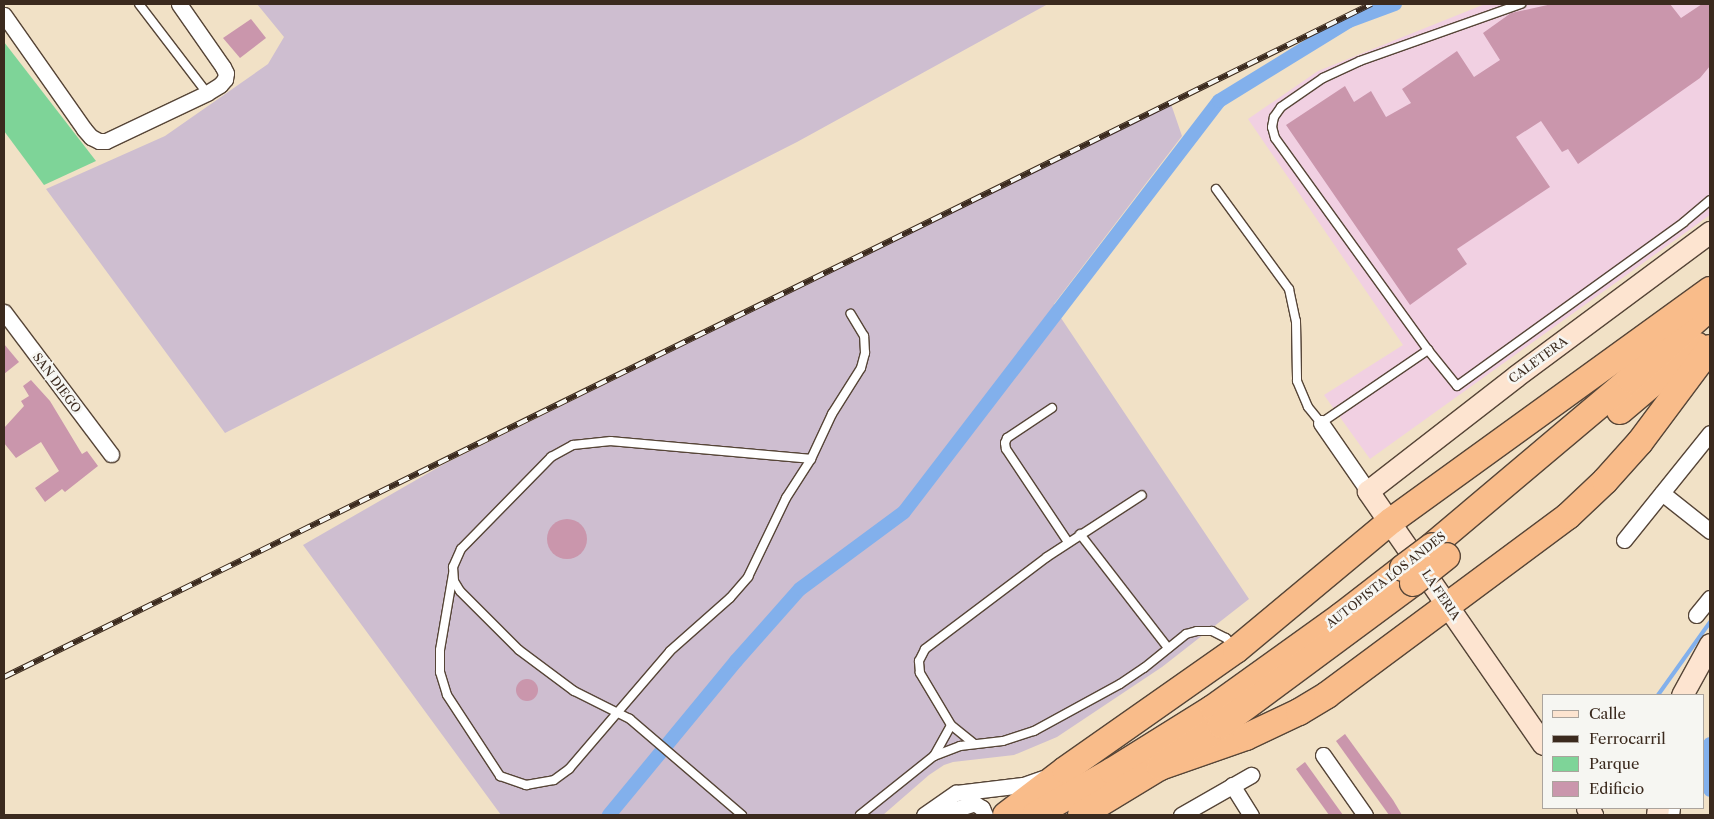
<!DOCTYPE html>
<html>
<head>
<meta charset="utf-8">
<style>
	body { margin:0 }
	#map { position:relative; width:1714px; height:819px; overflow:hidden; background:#f1e1c6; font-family:"Libre Caslon Text",serif }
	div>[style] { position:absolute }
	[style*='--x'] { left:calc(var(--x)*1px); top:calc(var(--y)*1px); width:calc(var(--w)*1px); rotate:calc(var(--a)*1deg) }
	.built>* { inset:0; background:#f1d0e2 }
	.industrial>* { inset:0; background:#cebed0 }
	.green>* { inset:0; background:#7ed498 }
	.stream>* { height:4px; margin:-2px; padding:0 2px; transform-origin:2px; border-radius:2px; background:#82b0ec }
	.canal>* { height:14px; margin:-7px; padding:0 7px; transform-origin:7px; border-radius:7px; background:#82b0ec }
	.building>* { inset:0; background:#ca96ac }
	.round { border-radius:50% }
	.roads { filter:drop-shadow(1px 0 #564537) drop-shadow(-1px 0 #564537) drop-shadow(0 1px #564537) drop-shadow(0 -1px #564537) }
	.service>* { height:8px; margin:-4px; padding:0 4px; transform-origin:4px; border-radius:4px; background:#fff }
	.minor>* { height:15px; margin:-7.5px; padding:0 7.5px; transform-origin:7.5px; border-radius:7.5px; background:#fff }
	.secondary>* { height:21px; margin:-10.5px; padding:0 10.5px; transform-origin:10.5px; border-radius:10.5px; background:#fde4d0 }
	.motorway>* { height:26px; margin:-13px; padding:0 13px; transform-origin:13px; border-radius:13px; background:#f9bc8a }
	.rail>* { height:5.5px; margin-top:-2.75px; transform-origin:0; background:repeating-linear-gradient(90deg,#f6f6f2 0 11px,#3b2a1e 0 22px); box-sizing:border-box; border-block:1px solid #3b2a1e }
	.bridges { filter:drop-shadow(1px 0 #564537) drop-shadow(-1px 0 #564537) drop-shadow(0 1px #564537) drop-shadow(0 -1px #564537) }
	.motorway-bridge>* { height:26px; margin:-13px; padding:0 13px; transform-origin:13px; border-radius:13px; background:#f9bc8a }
	span { translate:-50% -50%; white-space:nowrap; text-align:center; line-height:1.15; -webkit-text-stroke:5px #f6f6f2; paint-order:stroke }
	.street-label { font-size:12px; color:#3b2a1e }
	.frame { position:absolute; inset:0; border:5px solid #3b2a1e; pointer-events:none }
	.legend { position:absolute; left:1542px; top:694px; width:162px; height:115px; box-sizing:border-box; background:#f6f6f2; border:1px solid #aba49d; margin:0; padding:6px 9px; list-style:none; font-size:15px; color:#3b2a1e }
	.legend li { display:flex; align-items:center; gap:10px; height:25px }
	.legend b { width:25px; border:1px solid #aba49d }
</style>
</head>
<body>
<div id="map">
	<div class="built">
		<i style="clip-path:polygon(1485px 4px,1710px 4px,1710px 215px,1370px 459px,1324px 395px,1403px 345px,1248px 119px,1318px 71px)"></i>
	</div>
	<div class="industrial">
		<i style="clip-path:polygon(257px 4px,1048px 4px,797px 142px,225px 433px,46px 189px,165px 136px,268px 64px,284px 37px)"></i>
		<i style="clip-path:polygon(1171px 104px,1182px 136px,1054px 304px,1057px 312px,1249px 599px,1162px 667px,1057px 737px,1014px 755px,953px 762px,944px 765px,929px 775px,883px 815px,501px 815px,303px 545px,444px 464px)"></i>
	</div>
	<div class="green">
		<i style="clip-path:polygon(4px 42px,96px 161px,44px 185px,4px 131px)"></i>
	</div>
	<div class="stream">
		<i style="--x:1658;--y:695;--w:90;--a:-54.5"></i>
	</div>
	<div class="canal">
		<i style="--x:1710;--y:744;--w:27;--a:96"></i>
		<i style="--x:1707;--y:771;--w:19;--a:81"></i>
		<i style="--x:609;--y:815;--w:200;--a:-50.5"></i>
		<i style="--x:736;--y:661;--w:96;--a:-48.4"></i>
		<i style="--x:800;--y:589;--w:129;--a:-36.5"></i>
		<i style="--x:904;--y:512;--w:518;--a:-52.53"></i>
		<i style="--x:1219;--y:101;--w:153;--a:-31.6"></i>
		<i style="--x:1349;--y:21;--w:49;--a:-20.3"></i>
	</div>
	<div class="building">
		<i style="clip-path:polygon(1552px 4px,1670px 4px,1681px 18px,1702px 4px,1710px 4px,1710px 66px,1700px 78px,1578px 164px,1568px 149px,1562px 152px,1541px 121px,1516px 137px,1550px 187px,1457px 249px,1467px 264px,1410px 305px,1286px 125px,1345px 86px,1354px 102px,1371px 91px,1386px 117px,1411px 103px,1402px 89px,1457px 51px,1474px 77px,1500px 60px,1483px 33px,1511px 13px)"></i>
		<i style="clip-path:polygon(251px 19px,266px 38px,240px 58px,223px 38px)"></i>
		<i style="clip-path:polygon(4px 344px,19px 362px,4px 374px)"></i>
		<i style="clip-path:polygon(31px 380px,50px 401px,82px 454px,87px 451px,98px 466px,65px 492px,62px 489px,45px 502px,35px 488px,59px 471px,41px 442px,16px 458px,4px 443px,4px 428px,24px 406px,21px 401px,29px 396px,23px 386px)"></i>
		<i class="round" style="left:547px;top:519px;width:40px;height:40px"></i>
		<i class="round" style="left:516px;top:679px;width:22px;height:22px"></i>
		<i style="clip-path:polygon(1345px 734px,1393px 800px,1402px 815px,1389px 815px,1336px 741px)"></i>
		<i style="clip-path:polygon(1305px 762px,1343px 815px,1329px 815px,1296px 769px)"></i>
	</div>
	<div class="roads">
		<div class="service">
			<i style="--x:139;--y:4;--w:112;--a:52.6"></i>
			<i style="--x:1216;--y:189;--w:124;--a:53.9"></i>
			<i style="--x:1289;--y:289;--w:33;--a:78"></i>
			<i style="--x:1296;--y:321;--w:60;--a:89"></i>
			<i style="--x:1297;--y:381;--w:28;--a:67"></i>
			<i style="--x:1308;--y:407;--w:21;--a:51"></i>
			<i style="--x:1321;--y:423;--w:130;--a:-34.3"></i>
			<i style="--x:1428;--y:350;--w:261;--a:-125.8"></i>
			<i style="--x:1275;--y:138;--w:11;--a:-105"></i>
			<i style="--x:1272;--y:127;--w:10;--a:-79"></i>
			<i style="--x:1274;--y:117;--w:12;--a:-55"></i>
			<i style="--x:1281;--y:107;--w:51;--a:-34.6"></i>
			<i style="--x:1323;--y:78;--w:41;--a:-24.7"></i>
			<i style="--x:1360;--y:61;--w:171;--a:-19.5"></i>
			<i style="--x:1428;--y:350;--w:46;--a:51.1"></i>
			<i style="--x:1457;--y:386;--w:280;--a:-35.8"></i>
			<i style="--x:1684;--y:222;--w:34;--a:-40"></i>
			<i style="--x:1052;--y:408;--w:54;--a:146.3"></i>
			<i style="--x:1007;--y:438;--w:5;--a:112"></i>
			<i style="--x:1005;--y:443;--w:6;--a:81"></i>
			<i style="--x:1006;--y:449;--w:112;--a:56.3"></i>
			<i style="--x:1080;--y:534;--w:144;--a:52.3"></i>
			<i style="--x:453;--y:574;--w:77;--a:99.7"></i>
			<i style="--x:440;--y:650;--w:22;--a:90"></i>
			<i style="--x:440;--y:672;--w:24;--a:73"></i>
			<i style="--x:447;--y:695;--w:97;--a:56.8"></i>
			<i style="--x:500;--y:776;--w:28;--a:19"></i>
			<i style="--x:526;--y:785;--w:28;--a:-10"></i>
			<i style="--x:554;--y:780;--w:19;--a:-36"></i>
			<i style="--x:569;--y:769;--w:155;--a:-49.4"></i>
			<i style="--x:670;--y:651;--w:80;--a:-41.5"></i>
			<i style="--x:730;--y:598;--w:28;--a:-49"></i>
			<i style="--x:748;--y:577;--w:88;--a:-64.3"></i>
			<i style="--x:786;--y:498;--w:46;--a:-57.3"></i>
			<i style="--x:811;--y:459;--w:50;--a:-65"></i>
			<i style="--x:832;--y:414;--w:54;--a:-57.8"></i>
			<i style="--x:861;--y:368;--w:16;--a:-75"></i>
			<i style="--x:865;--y:353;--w:17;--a:-93"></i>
			<i style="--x:864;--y:336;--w:26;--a:-121"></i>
			<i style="--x:951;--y:725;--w:61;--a:-120.8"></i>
			<i style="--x:920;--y:673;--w:12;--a:-95"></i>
			<i style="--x:919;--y:661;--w:13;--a:-63"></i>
			<i style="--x:925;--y:649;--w:153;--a:-37"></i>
			<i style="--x:1047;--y:557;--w:113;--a:-33.1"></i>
			<i style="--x:934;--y:756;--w:35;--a:-61"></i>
			<i style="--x:951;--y:725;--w:28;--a:39"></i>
			<i style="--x:742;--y:815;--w:148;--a:-139.4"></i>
			<i style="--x:630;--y:719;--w:63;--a:-153.4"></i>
			<i style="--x:574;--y:691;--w:69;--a:-143.3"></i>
			<i style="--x:519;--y:650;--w:83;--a:-135"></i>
			<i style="--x:460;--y:591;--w:12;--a:-121"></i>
			<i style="--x:454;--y:581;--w:14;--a:-94"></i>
			<i style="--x:453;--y:567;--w:20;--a:-66"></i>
			<i style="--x:461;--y:549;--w:129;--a:-45.6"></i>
			<i style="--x:551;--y:457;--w:25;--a:-29"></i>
			<i style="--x:573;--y:445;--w:38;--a:-6"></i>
			<i style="--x:611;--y:441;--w:201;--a:5.1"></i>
			<i style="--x:860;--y:815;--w:95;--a:-38.6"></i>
			<i style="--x:934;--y:756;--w:28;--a:-21"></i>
			<i style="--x:960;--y:746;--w:43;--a:-6.6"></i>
			<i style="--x:1003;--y:741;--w:33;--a:-18"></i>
			<i style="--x:1034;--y:731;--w:98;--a:-28.7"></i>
			<i style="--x:1120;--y:684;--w:29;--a:-34"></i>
			<i style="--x:1144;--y:668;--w:54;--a:-39"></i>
			<i style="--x:1186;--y:634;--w:11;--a:-15"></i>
			<i style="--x:1197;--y:631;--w:15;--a:0"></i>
			<i style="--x:1212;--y:631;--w:16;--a:27"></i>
			<i style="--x:1226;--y:638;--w:11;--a:49"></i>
		</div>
		<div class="minor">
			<i style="--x:4;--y:15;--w:139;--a:54.9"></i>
			<i style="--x:84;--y:129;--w:11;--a:49"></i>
			<i style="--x:91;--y:137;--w:9;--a:27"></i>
			<i style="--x:99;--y:141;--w:7;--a:0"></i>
			<i style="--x:106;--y:141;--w:112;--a:-25.4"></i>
			<i style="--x:207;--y:93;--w:15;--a:-32"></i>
			<i style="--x:220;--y:85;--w:8;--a:-50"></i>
			<i style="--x:225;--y:79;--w:6;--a:-81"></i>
			<i style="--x:226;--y:73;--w:7;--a:-117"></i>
			<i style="--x:223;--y:67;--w:77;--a:-124.9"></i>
			<i style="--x:4;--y:312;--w:178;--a:53"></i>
			<i style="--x:1321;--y:423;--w:83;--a:55.3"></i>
			<i style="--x:1662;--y:493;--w:61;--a:38.4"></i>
			<i style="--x:1624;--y:540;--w:137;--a:-51.2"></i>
			<i style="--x:1696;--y:615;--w:22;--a:-51"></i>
			<i style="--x:1323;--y:755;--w:73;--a:55"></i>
			<i style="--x:1232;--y:785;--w:36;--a:58"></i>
			<i style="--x:924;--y:815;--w:39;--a:-35"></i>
			<i style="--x:956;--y:793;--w:67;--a:-6.8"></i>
			<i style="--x:1023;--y:785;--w:21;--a:-19"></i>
			<i style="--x:938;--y:815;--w:38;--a:-18"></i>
			<i style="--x:974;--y:803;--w:9;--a:32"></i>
			<i style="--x:982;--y:808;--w:8;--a:67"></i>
			<i style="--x:1181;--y:815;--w:81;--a:-29.7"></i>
			<i style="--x:1671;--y:815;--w:7;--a:-82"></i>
		</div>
		<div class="secondary">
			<i style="--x:1682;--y:695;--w:58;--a:-61.2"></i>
			<i style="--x:1543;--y:744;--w:308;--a:-124.7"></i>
			<i style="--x:1368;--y:491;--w:187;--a:-37.8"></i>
			<i style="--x:1516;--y:376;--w:242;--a:-36.6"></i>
			<i style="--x:1587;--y:808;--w:9;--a:54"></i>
			<i style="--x:1657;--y:815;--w:7;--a:-82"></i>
		</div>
		<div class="motorway">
			<i style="--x:1620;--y:411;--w:101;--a:-40.2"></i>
			<i style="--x:1432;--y:546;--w:259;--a:-40.1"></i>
			<i style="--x:1630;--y:379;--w:102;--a:-41.8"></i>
			<i style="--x:1160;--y:767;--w:91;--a:-19.2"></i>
			<i style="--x:1246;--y:737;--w:59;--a:-25.3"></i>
			<i style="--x:1299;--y:712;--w:33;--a:-31"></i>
			<i style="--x:1327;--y:695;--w:300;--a:-36.6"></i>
			<i style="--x:1568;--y:516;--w:51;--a:-43.4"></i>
			<i style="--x:1605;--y:481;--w:52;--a:-48.1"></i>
			<i style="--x:1640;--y:442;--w:117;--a:-53.3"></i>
			<i style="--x:1006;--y:815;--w:74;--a:-37.3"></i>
			<i style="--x:1065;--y:770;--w:209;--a:-35.1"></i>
			<i style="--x:1236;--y:650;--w:202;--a:-39.8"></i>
			<i style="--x:1391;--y:521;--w:394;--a:-35.9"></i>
			<i style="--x:1035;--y:815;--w:89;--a:-29.7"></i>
			<i style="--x:1112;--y:771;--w:119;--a:-32"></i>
			<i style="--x:1213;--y:708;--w:158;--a:-35.7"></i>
			<i style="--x:1341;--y:616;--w:78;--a:-37.7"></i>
			<i style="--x:1081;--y:815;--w:92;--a:-31.3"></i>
			<i style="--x:1160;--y:767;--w:74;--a:-34.5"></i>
			<i style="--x:1221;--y:725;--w:239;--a:-36.5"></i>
		</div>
	</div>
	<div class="rail">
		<i style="--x:4;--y:677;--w:1524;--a:-26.21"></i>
	</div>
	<div class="bridges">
		<div class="motorway-bridge">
			<i style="--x:1403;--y:568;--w:36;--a:-37"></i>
			<i style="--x:1413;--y:583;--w:43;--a:-38.5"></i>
		</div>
	</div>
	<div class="street-label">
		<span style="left:1538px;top:360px;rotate:-36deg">CALETERA</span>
		<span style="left:57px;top:383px;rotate:53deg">SAN DIEGO</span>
		<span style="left:1386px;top:580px;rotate:-38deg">AUTOPISTA LOS ANDES</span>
		<span style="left:1441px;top:595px;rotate:56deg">LA FERIA</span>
	</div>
	<div class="frame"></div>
	<ul class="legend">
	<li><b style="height:6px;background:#fde4d0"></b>Calle</li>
	<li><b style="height:6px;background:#3b2a1e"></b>Ferrocarril</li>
	<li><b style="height:14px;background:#7ed498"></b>Parque</li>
	<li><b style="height:14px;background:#ca96ac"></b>Edificio</li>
	</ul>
</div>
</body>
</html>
